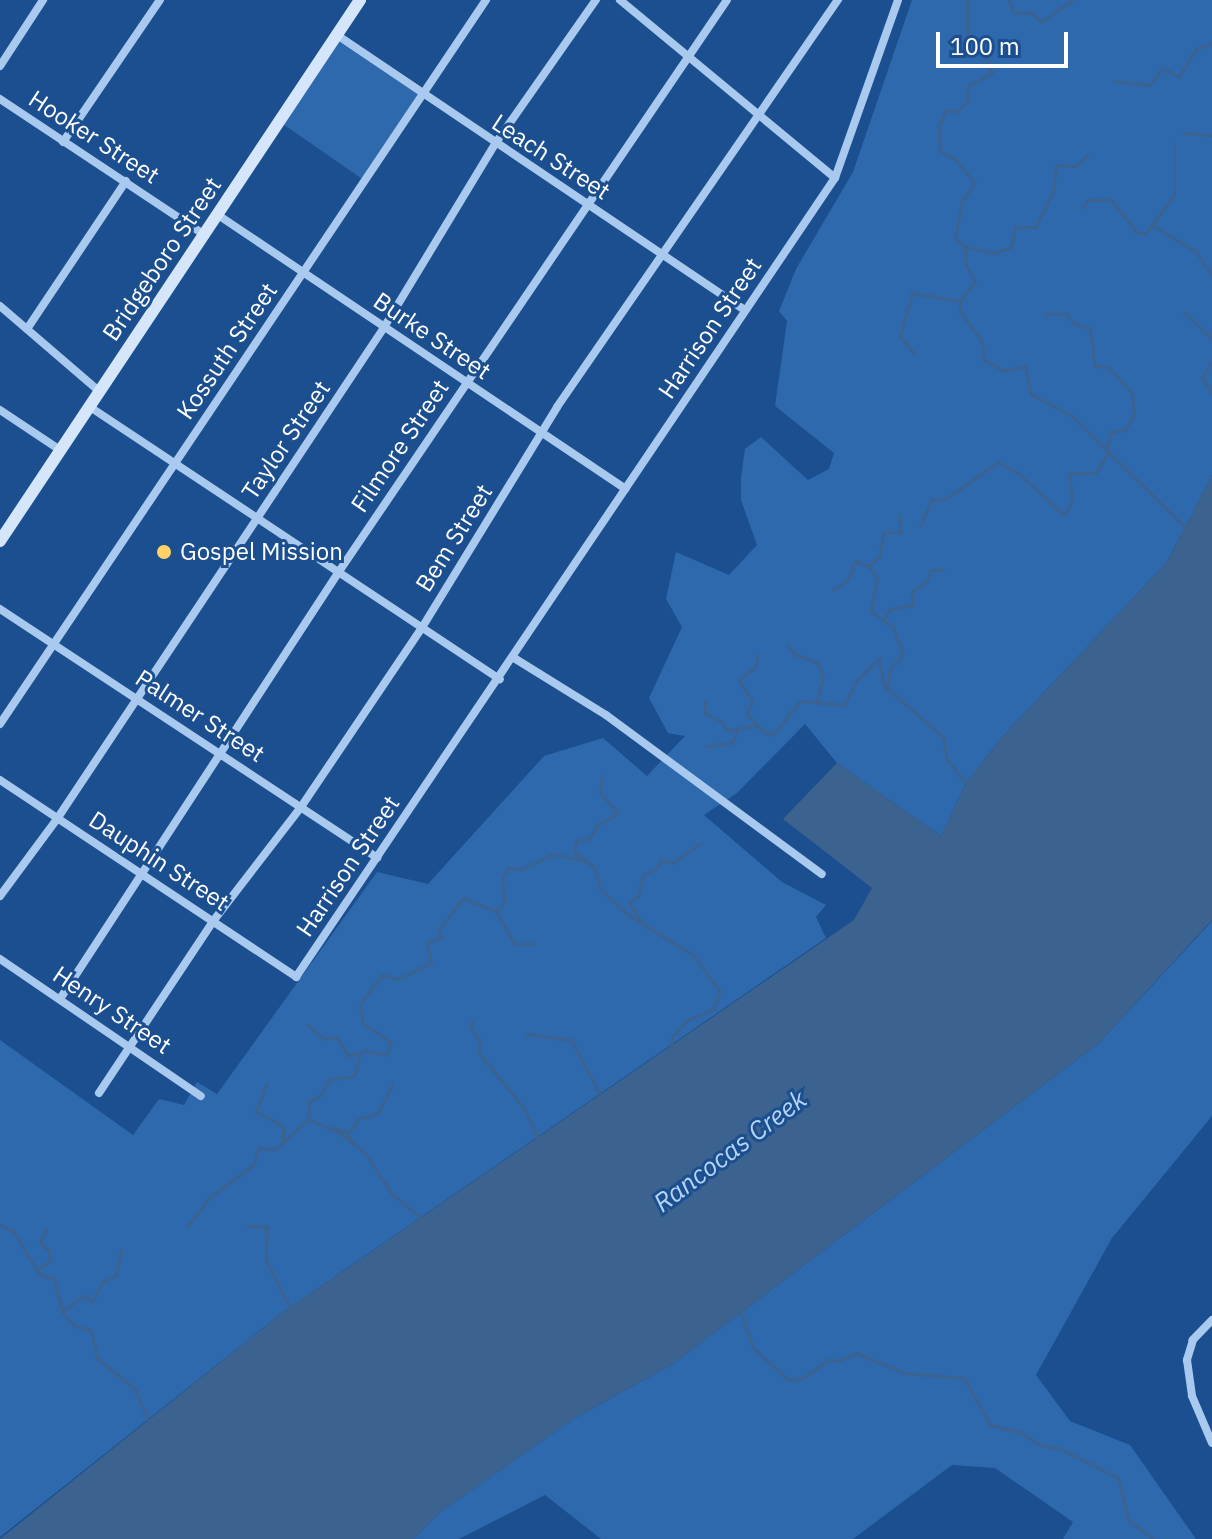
<!DOCTYPE html>
<html>
<head>
<meta charset="utf-8">
<style>
	body { margin:0 }
	#map { position:relative; width:1212px; height:1539px; overflow:hidden; background:#1b4f8f; font-family:"IBM Plex Sans",sans-serif }
	div>[style] { position:absolute }
	[style*='--x'] { left:calc(var(--x)*1px); top:calc(var(--y)*1px); width:calc(var(--w)*1px); rotate:calc(var(--a)*1deg) }
	.green>* { inset:0; background:#2e69ad }
	.water>* { inset:0; background:#3c6290 }
	.stream>* { height:3px; margin:-1.5px; padding:0 1.5px; transform-origin:1.5px; border-radius:1.5px; background:#3c6290 }
	.street>* { height:8px; margin:-4px; padding:0 4px; transform-origin:4px; border-radius:4px; background:#a9c9ee }
	.secondary>* { height:12px; margin:-6px; padding:0 6px; transform-origin:6px; border-radius:6px; background:#d6e6fa }
	.dots>* { width:22px; height:22px; translate:-50% -50%; box-sizing:border-box; border:4px solid #1b4f8f; border-radius:50% }
	span { translate:-50% -50%; white-space:nowrap; text-align:center; line-height:1.15; -webkit-text-stroke:6px #1b4f8f; paint-order:stroke }
	.street-label { font-size:24px; color:#fff }
	.poi-label { font-size:24px; color:#fff }
	.left { translate:0 -50%; text-align:left }
	.water-label { font-size:26px; color:#b5d3f5; font-style:italic }
	.scale { position:absolute; left:936px; top:32px; width:132px; height:36px; box-sizing:border-box; border:4px solid #fff; border-top:0; padding-left:10px; font-size:24px; line-height:28px; white-space:nowrap; color:#fff; -webkit-text-stroke:6px #1b4f8f; paint-order:stroke }
</style>
</head>
<body>
<div id="map">
	<div class="green">
		<i style="clip-path:polygon(912px 0,1212px 0,1212px 475px,1167px 562px,1001px 738px,966px 783px,941px 836px,837px 763px,805px 724px,737px 793px,704px 815px,782px 882px,826px 905px,816px 917px,826px 938px,282px 1313px,0 1537px,0 1040px,133px 1135px,159px 1099px,184px 1105px,197px 1082px,217px 1094px,377px 872px,428px 884px,544px 756px,603px 738px,647px 776px,685px 736px,668px 733px,649px 698px,682px 627px,666px 599px,676px 552px,729px 575px,757px 545px,741px 500px,741px 477px,745px 449px,761px 437px,808px 480px,829px 469px,834px 453px,775px 406px,787px 321px,779px 311px,796px 269px,853px 172px)"></i>
		<i style="clip-path:polygon(337px 35px,422px 95px,365px 181px,280px 122px)"></i>
		<i style="clip-path:polygon(1212px 921px,1212px 1116px,1112px 1238px,1036px 1375px,1070px 1421px,1130px 1445px,1196px 1539px,1063px 1539px,1073px 1522px,995px 1468px,952px 1465px,853px 1539px,601px 1539px,545px 1495px,459px 1539px,414px 1539px,439px 1513px,575px 1418px,673px 1364px,1099px 1043px)"></i>
	</div>
	<div class="water">
		<i style="clip-path:polygon(1212px 475px,1212px 920px,1099px 1043px,673px 1364px,575px 1418px,439px 1513px,414px 1539px,0 1539px,282px 1313px,854px 920px,872px 888px,783px 819px,837px 763px,941px 836px,966px 783px,1001px 738px,1167px 562px)"></i>
	</div>
	<div class="stream">
		<i style="--x:967;--y:0;--w:34;--a:90"></i>
		<i style="--x:967;--y:34;--w:17;--a:33"></i>
		<i style="--x:981;--y:43;--w:32;--a:70"></i>
		<i style="--x:992;--y:73;--w:26;--a:152"></i>
		<i style="--x:969;--y:85;--w:18;--a:99"></i>
		<i style="--x:966;--y:103;--w:12;--a:138"></i>
		<i style="--x:957;--y:111;--w:12;--a:180"></i>
		<i style="--x:945;--y:111;--w:16;--a:112"></i>
		<i style="--x:939;--y:126;--w:25;--a:88"></i>
		<i style="--x:940;--y:151;--w:17;--a:28"></i>
		<i style="--x:955;--y:159;--w:31;--a:50"></i>
		<i style="--x:975;--y:183;--w:21;--a:127"></i>
		<i style="--x:962;--y:200;--w:39;--a:100"></i>
		<i style="--x:955;--y:238;--w:13;--a:42"></i>
		<i style="--x:965;--y:247;--w:29;--a:12"></i>
		<i style="--x:993;--y:253;--w:19;--a:-16"></i>
		<i style="--x:1011;--y:248;--w:21;--a:-79"></i>
		<i style="--x:1015;--y:227;--w:20;--a:0"></i>
		<i style="--x:1035;--y:227;--w:39;--a:-63"></i>
		<i style="--x:1053;--y:192;--w:27;--a:-84"></i>
		<i style="--x:1056;--y:165;--w:20;--a:3"></i>
		<i style="--x:1076;--y:166;--w:16;--a:-45"></i>
		<i style="--x:1009;--y:0;--w:13;--a:72"></i>
		<i style="--x:1013;--y:12;--w:18;--a:3"></i>
		<i style="--x:1031;--y:13;--w:13;--a:42"></i>
		<i style="--x:1041;--y:22;--w:39;--a:-35"></i>
		<i style="--x:1114;--y:81;--w:35;--a:7"></i>
		<i style="--x:1149;--y:85;--w:22;--a:-51"></i>
		<i style="--x:1163;--y:68;--w:18;--a:29"></i>
		<i style="--x:1179;--y:77;--w:33;--a:-59"></i>
		<i style="--x:1196;--y:49;--w:17;--a:-21"></i>
		<i style="--x:1184;--y:133;--w:28;--a:4"></i>
		<i style="--x:1082;--y:208;--w:10;--a:-53"></i>
		<i style="--x:1088;--y:200;--w:23;--a:0"></i>
		<i style="--x:1111;--y:200;--w:42;--a:51.8"></i>
		<i style="--x:1137;--y:233;--w:9;--a:0"></i>
		<i style="--x:1146;--y:233;--w:47;--a:-53.6"></i>
		<i style="--x:1174;--y:195;--w:51;--a:-90"></i>
		<i style="--x:1154;--y:226;--w:49;--a:31.8"></i>
		<i style="--x:1196;--y:252;--w:30;--a:57"></i>
		<i style="--x:965;--y:247;--w:18;--a:87"></i>
		<i style="--x:966;--y:265;--w:19;--a:62"></i>
		<i style="--x:975;--y:282;--w:22;--a:129"></i>
		<i style="--x:961;--y:299;--w:13;--a:94"></i>
		<i style="--x:960;--y:312;--w:35;--a:53"></i>
		<i style="--x:981;--y:340;--w:20;--a:81"></i>
		<i style="--x:984;--y:360;--w:23;--a:29"></i>
		<i style="--x:1004;--y:371;--w:22;--a:-13"></i>
		<i style="--x:1025;--y:366;--w:29;--a:78"></i>
		<i style="--x:1031;--y:394;--w:47;--a:28.2"></i>
		<i style="--x:1072;--y:416;--w:158;--a:44.5"></i>
		<i style="--x:1184;--y:312;--w:39;--a:44"></i>
		<i style="--x:1045;--y:314;--w:21;--a:0"></i>
		<i style="--x:1066;--y:314;--w:13;--a:51"></i>
		<i style="--x:1074;--y:324;--w:16;--a:14"></i>
		<i style="--x:1090;--y:328;--w:38;--a:83"></i>
		<i style="--x:1095;--y:366;--w:13;--a:4"></i>
		<i style="--x:1108;--y:367;--w:35;--a:47"></i>
		<i style="--x:1132;--y:393;--w:21;--a:85"></i>
		<i style="--x:1134;--y:414;--w:18;--a:119"></i>
		<i style="--x:1125;--y:430;--w:14;--a:172"></i>
		<i style="--x:1111;--y:432;--w:16;--a:105"></i>
		<i style="--x:915;--y:354;--w:23;--a:-131"></i>
		<i style="--x:900;--y:337;--w:46;--a:-74.7"></i>
		<i style="--x:912;--y:293;--w:49;--a:9.5"></i>
		<i style="--x:1212;--y:361;--w:20;--a:120"></i>
		<i style="--x:1202;--y:378;--w:17;--a:54"></i>
		<i style="--x:920;--y:526;--w:30;--a:-66"></i>
		<i style="--x:932;--y:499;--w:12;--a:5"></i>
		<i style="--x:944;--y:500;--w:66;--a:-35.1"></i>
		<i style="--x:998;--y:462;--w:23;--a:29"></i>
		<i style="--x:1018;--y:473;--w:62;--a:42.4"></i>
		<i style="--x:1064;--y:515;--w:16;--a:-60"></i>
		<i style="--x:1072;--y:501;--w:28;--a:-96"></i>
		<i style="--x:1069;--y:473;--w:27;--a:0"></i>
		<i style="--x:1096;--y:473;--w:26;--a:-61"></i>
		<i style="--x:869;--y:566;--w:13;--a:-42"></i>
		<i style="--x:879;--y:557;--w:25;--a:-79"></i>
		<i style="--x:884;--y:532;--w:17;--a:0"></i>
		<i style="--x:901;--y:532;--w:17;--a:-97"></i>
		<i style="--x:833;--y:590;--w:18;--a:-34"></i>
		<i style="--x:848;--y:580;--w:20;--a:-70"></i>
		<i style="--x:855;--y:561;--w:15;--a:20"></i>
		<i style="--x:869;--y:566;--w:15;--a:58"></i>
		<i style="--x:877;--y:579;--w:33;--a:101"></i>
		<i style="--x:871;--y:611;--w:27;--a:36"></i>
		<i style="--x:893;--y:627;--w:29;--a:70"></i>
		<i style="--x:903;--y:654;--w:21;--a:129"></i>
		<i style="--x:890;--y:670;--w:20;--a:99"></i>
		<i style="--x:884;--y:619;--w:12;--a:-59"></i>
		<i style="--x:890;--y:609;--w:23;--a:-10"></i>
		<i style="--x:913;--y:605;--w:13;--a:-94"></i>
		<i style="--x:912;--y:592;--w:17;--a:-36"></i>
		<i style="--x:926;--y:582;--w:13;--a:-67"></i>
		<i style="--x:931;--y:570;--w:12;--a:0"></i>
		<i style="--x:788;--y:645;--w:11;--a:56"></i>
		<i style="--x:794;--y:654;--w:26;--a:21"></i>
		<i style="--x:818;--y:663;--w:16;--a:72"></i>
		<i style="--x:823;--y:678;--w:24;--a:105"></i>
		<i style="--x:757;--y:655;--w:11;--a:95"></i>
		<i style="--x:756;--y:666;--w:22;--a:141"></i>
		<i style="--x:739;--y:680;--w:25;--a:58"></i>
		<i style="--x:752;--y:701;--w:14;--a:111"></i>
		<i style="--x:747;--y:714;--w:26;--a:47"></i>
		<i style="--x:765;--y:733;--w:8;--a:14"></i>
		<i style="--x:773;--y:735;--w:43;--a:-51.5"></i>
		<i style="--x:800;--y:701;--w:44;--a:5.2"></i>
		<i style="--x:844;--y:705;--w:28;--a:-63"></i>
		<i style="--x:857;--y:680;--w:31;--a:-45"></i>
		<i style="--x:879;--y:658;--w:28;--a:80"></i>
		<i style="--x:884;--y:686;--w:78;--a:40.8"></i>
		<i style="--x:943;--y:737;--w:23;--a:80"></i>
		<i style="--x:947;--y:760;--w:33;--a:50"></i>
		<i style="--x:705;--y:701;--w:12;--a:90"></i>
		<i style="--x:705;--y:713;--w:19;--a:28"></i>
		<i style="--x:722;--y:722;--w:9;--a:63"></i>
		<i style="--x:726;--y:730;--w:30;--a:-8"></i>
		<i style="--x:706;--y:746;--w:26;--a:-7"></i>
		<i style="--x:732;--y:743;--w:14;--a:-69"></i>
		<i style="--x:602;--y:776;--w:17;--a:97"></i>
		<i style="--x:600;--y:793;--w:27;--a:48"></i>
		<i style="--x:618;--y:813;--w:24;--a:150"></i>
		<i style="--x:597;--y:825;--w:15;--a:118"></i>
		<i style="--x:590;--y:838;--w:14;--a:168"></i>
		<i style="--x:576;--y:841;--w:11;--a:100"></i>
		<i style="--x:574;--y:852;--w:25;--a:37"></i>
		<i style="--x:594;--y:867;--w:23;--a:75"></i>
		<i style="--x:600;--y:889;--w:42;--a:42.1"></i>
		<i style="--x:631;--y:917;--w:73;--a:31.5"></i>
		<i style="--x:693;--y:955;--w:45;--a:53.1"></i>
		<i style="--x:720;--y:991;--w:19;--a:111"></i>
		<i style="--x:713;--y:1009;--w:30;--a:156"></i>
		<i style="--x:686;--y:1021;--w:21;--a:131"></i>
		<i style="--x:672;--y:1037;--w:9;--a:96"></i>
		<i style="--x:496;--y:911;--w:13;--a:-48"></i>
		<i style="--x:505;--y:901;--w:22;--a:-98"></i>
		<i style="--x:502;--y:879;--w:13;--a:-61"></i>
		<i style="--x:508;--y:868;--w:14;--a:4"></i>
		<i style="--x:522;--y:869;--w:34;--a:-26"></i>
		<i style="--x:553;--y:854;--w:33;--a:12"></i>
		<i style="--x:641;--y:921;--w:22;--a:-124"></i>
		<i style="--x:629;--y:903;--w:11;--a:-38"></i>
		<i style="--x:638;--y:896;--w:22;--a:-77"></i>
		<i style="--x:643;--y:875;--w:14;--a:-25"></i>
		<i style="--x:656;--y:869;--w:10;--a:-61"></i>
		<i style="--x:661;--y:860;--w:12;--a:14"></i>
		<i style="--x:673;--y:863;--w:34;--a:-36"></i>
		<i style="--x:473;--y:1020;--w:8;--a:113"></i>
		<i style="--x:470;--y:1027;--w:17;--a:54"></i>
		<i style="--x:480;--y:1041;--w:11;--a:100"></i>
		<i style="--x:478;--y:1052;--w:71;--a:50.7"></i>
		<i style="--x:523;--y:1107;--w:37;--a:64"></i>
		<i style="--x:307;--y:1025;--w:22;--a:39"></i>
		<i style="--x:324;--y:1039;--w:13;--a:-9"></i>
		<i style="--x:337;--y:1037;--w:22;--a:60"></i>
		<i style="--x:348;--y:1056;--w:19;--a:-16"></i>
		<i style="--x:366;--y:1051;--w:20;--a:11"></i>
		<i style="--x:386;--y:1055;--w:14;--a:-69"></i>
		<i style="--x:391;--y:1042;--w:33;--a:-147"></i>
		<i style="--x:363;--y:1024;--w:20;--a:-99"></i>
		<i style="--x:360;--y:1004;--w:36;--a:-53"></i>
		<i style="--x:382;--y:975;--w:16;--a:14"></i>
		<i style="--x:398;--y:979;--w:37;--a:-26"></i>
		<i style="--x:431;--y:963;--w:21;--a:-101"></i>
		<i style="--x:427;--y:942;--w:15;--a:-16"></i>
		<i style="--x:441;--y:938;--w:9;--a:-103"></i>
		<i style="--x:439;--y:929;--w:39;--a:-52"></i>
		<i style="--x:463;--y:898;--w:35;--a:22"></i>
		<i style="--x:496;--y:911;--w:38;--a:61"></i>
		<i style="--x:514;--y:944;--w:20;--a:0"></i>
		<i style="--x:526;--y:1034;--w:45;--a:7.6"></i>
		<i style="--x:571;--y:1040;--w:61;--a:61.8"></i>
		<i style="--x:267;--y:1083;--w:31;--a:111"></i>
		<i style="--x:256;--y:1112;--w:30;--a:27"></i>
		<i style="--x:283;--y:1126;--w:15;--a:90"></i>
		<i style="--x:308;--y:1118;--w:17;--a:-87"></i>
		<i style="--x:309;--y:1101;--w:12;--a:-24"></i>
		<i style="--x:320;--y:1096;--w:18;--a:-61"></i>
		<i style="--x:329;--y:1080;--w:25;--a:-9"></i>
		<i style="--x:354;--y:1076;--w:20;--a:-75"></i>
		<i style="--x:308;--y:1119;--w:36;--a:24"></i>
		<i style="--x:341;--y:1134;--w:31;--a:38"></i>
		<i style="--x:365;--y:1153;--w:49;--a:56.6"></i>
		<i style="--x:392;--y:1194;--w:40;--a:39"></i>
		<i style="--x:330;--y:1128;--w:16;--a:11"></i>
		<i style="--x:346;--y:1131;--w:12;--a:66"></i>
		<i style="--x:348;--y:1134;--w:18;--a:-56"></i>
		<i style="--x:358;--y:1119;--w:21;--a:-17"></i>
		<i style="--x:378;--y:1113;--w:33;--a:-63"></i>
		<i style="--x:0;--y:1225;--w:14;--a:25"></i>
		<i style="--x:13;--y:1231;--w:52;--a:58.5"></i>
		<i style="--x:40;--y:1275;--w:13;--a:13"></i>
		<i style="--x:53;--y:1278;--w:36;--a:74"></i>
		<i style="--x:63;--y:1313;--w:16;--a:50"></i>
		<i style="--x:73;--y:1325;--w:19;--a:18"></i>
		<i style="--x:91;--y:1331;--w:28;--a:77"></i>
		<i style="--x:97;--y:1358;--w:49;--a:39.2"></i>
		<i style="--x:135;--y:1389;--w:36;--a:67"></i>
		<i style="--x:247;--y:1226;--w:20;--a:3"></i>
		<i style="--x:267;--y:1227;--w:33;--a:92"></i>
		<i style="--x:266;--y:1260;--w:56;--a:63.4"></i>
		<i style="--x:187;--y:1227;--w:35;--a:-53"></i>
		<i style="--x:208;--y:1199;--w:56;--a:-37.1"></i>
		<i style="--x:253;--y:1165;--w:18;--a:-71"></i>
		<i style="--x:259;--y:1148;--w:17;--a:3"></i>
		<i style="--x:276;--y:1149;--w:44;--a:-43.2"></i>
		<i style="--x:37;--y:1270;--w:16;--a:-35"></i>
		<i style="--x:50;--y:1261;--w:10;--a:-96"></i>
		<i style="--x:49;--y:1251;--w:13;--a:-135"></i>
		<i style="--x:40;--y:1242;--w:14;--a:-65"></i>
		<i style="--x:64;--y:1310;--w:24;--a:-36"></i>
		<i style="--x:83;--y:1296;--w:10;--a:29"></i>
		<i style="--x:92;--y:1301;--w:23;--a:-61"></i>
		<i style="--x:103;--y:1281;--w:14;--a:-25"></i>
		<i style="--x:116;--y:1275;--w:25;--a:-78"></i>
		<i style="--x:740;--y:1310;--w:40;--a:71.1"></i>
		<i style="--x:753;--y:1348;--w:47;--a:42.4"></i>
		<i style="--x:788;--y:1380;--w:15;--a:-8"></i>
		<i style="--x:803;--y:1378;--w:30;--a:-37"></i>
		<i style="--x:827;--y:1360;--w:11;--a:5"></i>
		<i style="--x:838;--y:1361;--w:20;--a:-24"></i>
		<i style="--x:856;--y:1353;--w:52;--a:22.6"></i>
		<i style="--x:904;--y:1373;--w:60;--a:4.8"></i>
		<i style="--x:964;--y:1378;--w:54;--a:61"></i>
		<i style="--x:990;--y:1425;--w:31;--a:13"></i>
		<i style="--x:1020;--y:1432;--w:23;--a:34"></i>
		<i style="--x:1039;--y:1445;--w:20;--a:9"></i>
		<i style="--x:1059;--y:1448;--w:66;--a:27"></i>
		<i style="--x:1118;--y:1478;--w:44;--a:75.7"></i>
		<i style="--x:1129;--y:1521;--w:30;--a:37"></i>
	</div>
	<div class="street">
		<i style="--x:620;--y:0;--w:279;--a:39.6"></i>
		<i style="--x:337;--y:35;--w:492;--a:34"></i>
		<i style="--x:0;--y:66;--w:79;--a:-56.9"></i>
		<i style="--x:0;--y:99;--w:246;--a:33.6"></i>
		<i style="--x:63;--y:142;--w:172;--a:-55.7"></i>
		<i style="--x:218;--y:215;--w:491;--a:33.9"></i>
		<i style="--x:0;--y:306;--w:132;--a:40.7"></i>
		<i style="--x:27;--y:329;--w:178;--a:-56.2"></i>
		<i style="--x:90;--y:407;--w:492;--a:33.6"></i>
		<i style="--x:0;--y:410;--w:72;--a:33.7"></i>
		<i style="--x:0;--y:609;--w:452;--a:33.4"></i>
		<i style="--x:514;--y:658;--w:108;--a:31.8"></i>
		<i style="--x:606;--y:715;--w:268;--a:36.4"></i>
		<i style="--x:0;--y:724;--w:872;--a:-56.13"></i>
		<i style="--x:0;--y:780;--w:356;--a:33.6"></i>
		<i style="--x:296;--y:977;--w:964;--a:-56"></i>
		<i style="--x:835;--y:178;--w:189;--a:-70.5"></i>
		<i style="--x:0;--y:896;--w:96;--a:-53.5"></i>
		<i style="--x:57;--y:819;--w:589;--a:-56.36"></i>
		<i style="--x:383;--y:329;--w:216;--a:-58.8"></i>
		<i style="--x:495;--y:144;--w:176;--a:-55"></i>
		<i style="--x:0;--y:959;--w:243;--a:34.3"></i>
		<i style="--x:60;--y:999;--w:512;--a:-56.87"></i>
		<i style="--x:340;--y:570;--w:689;--a:-55.83"></i>
		<i style="--x:99;--y:1093;--w:208;--a:-56.4"></i>
		<i style="--x:214;--y:920;--w:143;--a:-52.4"></i>
		<i style="--x:301;--y:807;--w:218;--a:-56"></i>
		<i style="--x:423;--y:626;--w:257;--a:-58.5"></i>
		<i style="--x:557;--y:407;--w:495;--a:-55.4"></i>
		<i style="--x:1212;--y:1320;--w:28;--a:134"></i>
		<i style="--x:1193;--y:1340;--w:21;--a:107"></i>
		<i style="--x:1187;--y:1360;--w:36;--a:82"></i>
		<i style="--x:1192;--y:1396;--w:51;--a:66.9"></i>
	</div>
	<div class="secondary">
		<i style="--x:0;--y:541;--w:650;--a:-56.36"></i>
	</div>
	<div class="dots">
		<i style="left:164px;top:552px;background:#ffd166"></i>
	</div>
	<div class="street-label">
		<span style="left:94px;top:137px;rotate:33deg">Hooker Street</span>
		<span style="left:551px;top:157px;rotate:33deg">Leach Street</span>
		<span style="left:162px;top:259px;rotate:-56deg">Bridgeboro Street</span>
		<span style="left:710px;top:328px;rotate:-56deg">Harrison Street</span>
		<span style="left:432px;top:336px;rotate:34deg">Burke Street</span>
		<span style="left:227px;top:351px;rotate:-56deg">Kossuth Street</span>
		<span style="left:286px;top:440px;rotate:-56deg">Taylor Street</span>
		<span style="left:400px;top:446px;rotate:-56deg">Filmore Street</span>
		<span style="left:454px;top:538px;rotate:-58deg">Bem Street</span>
		<span style="left:200px;top:716px;rotate:33deg">Palmer Street</span>
		<span style="left:159px;top:861px;rotate:33deg">Dauphin Street</span>
		<span style="left:348px;top:866px;rotate:-56deg">Harrison Street</span>
		<span style="left:112px;top:1010px;rotate:34deg">Henry Street</span>
	</div>
	<div class="poi-label">
		<span class="left" style="left:180px;top:552px">Gospel Mission</span>
	</div>
	<div class="water-label">
		<span style="left:730px;top:1151px;rotate:-37deg">Rancocas Creek</span>
	</div>
	<div class="scale">100 m</div>
</div>
</body>
</html>
